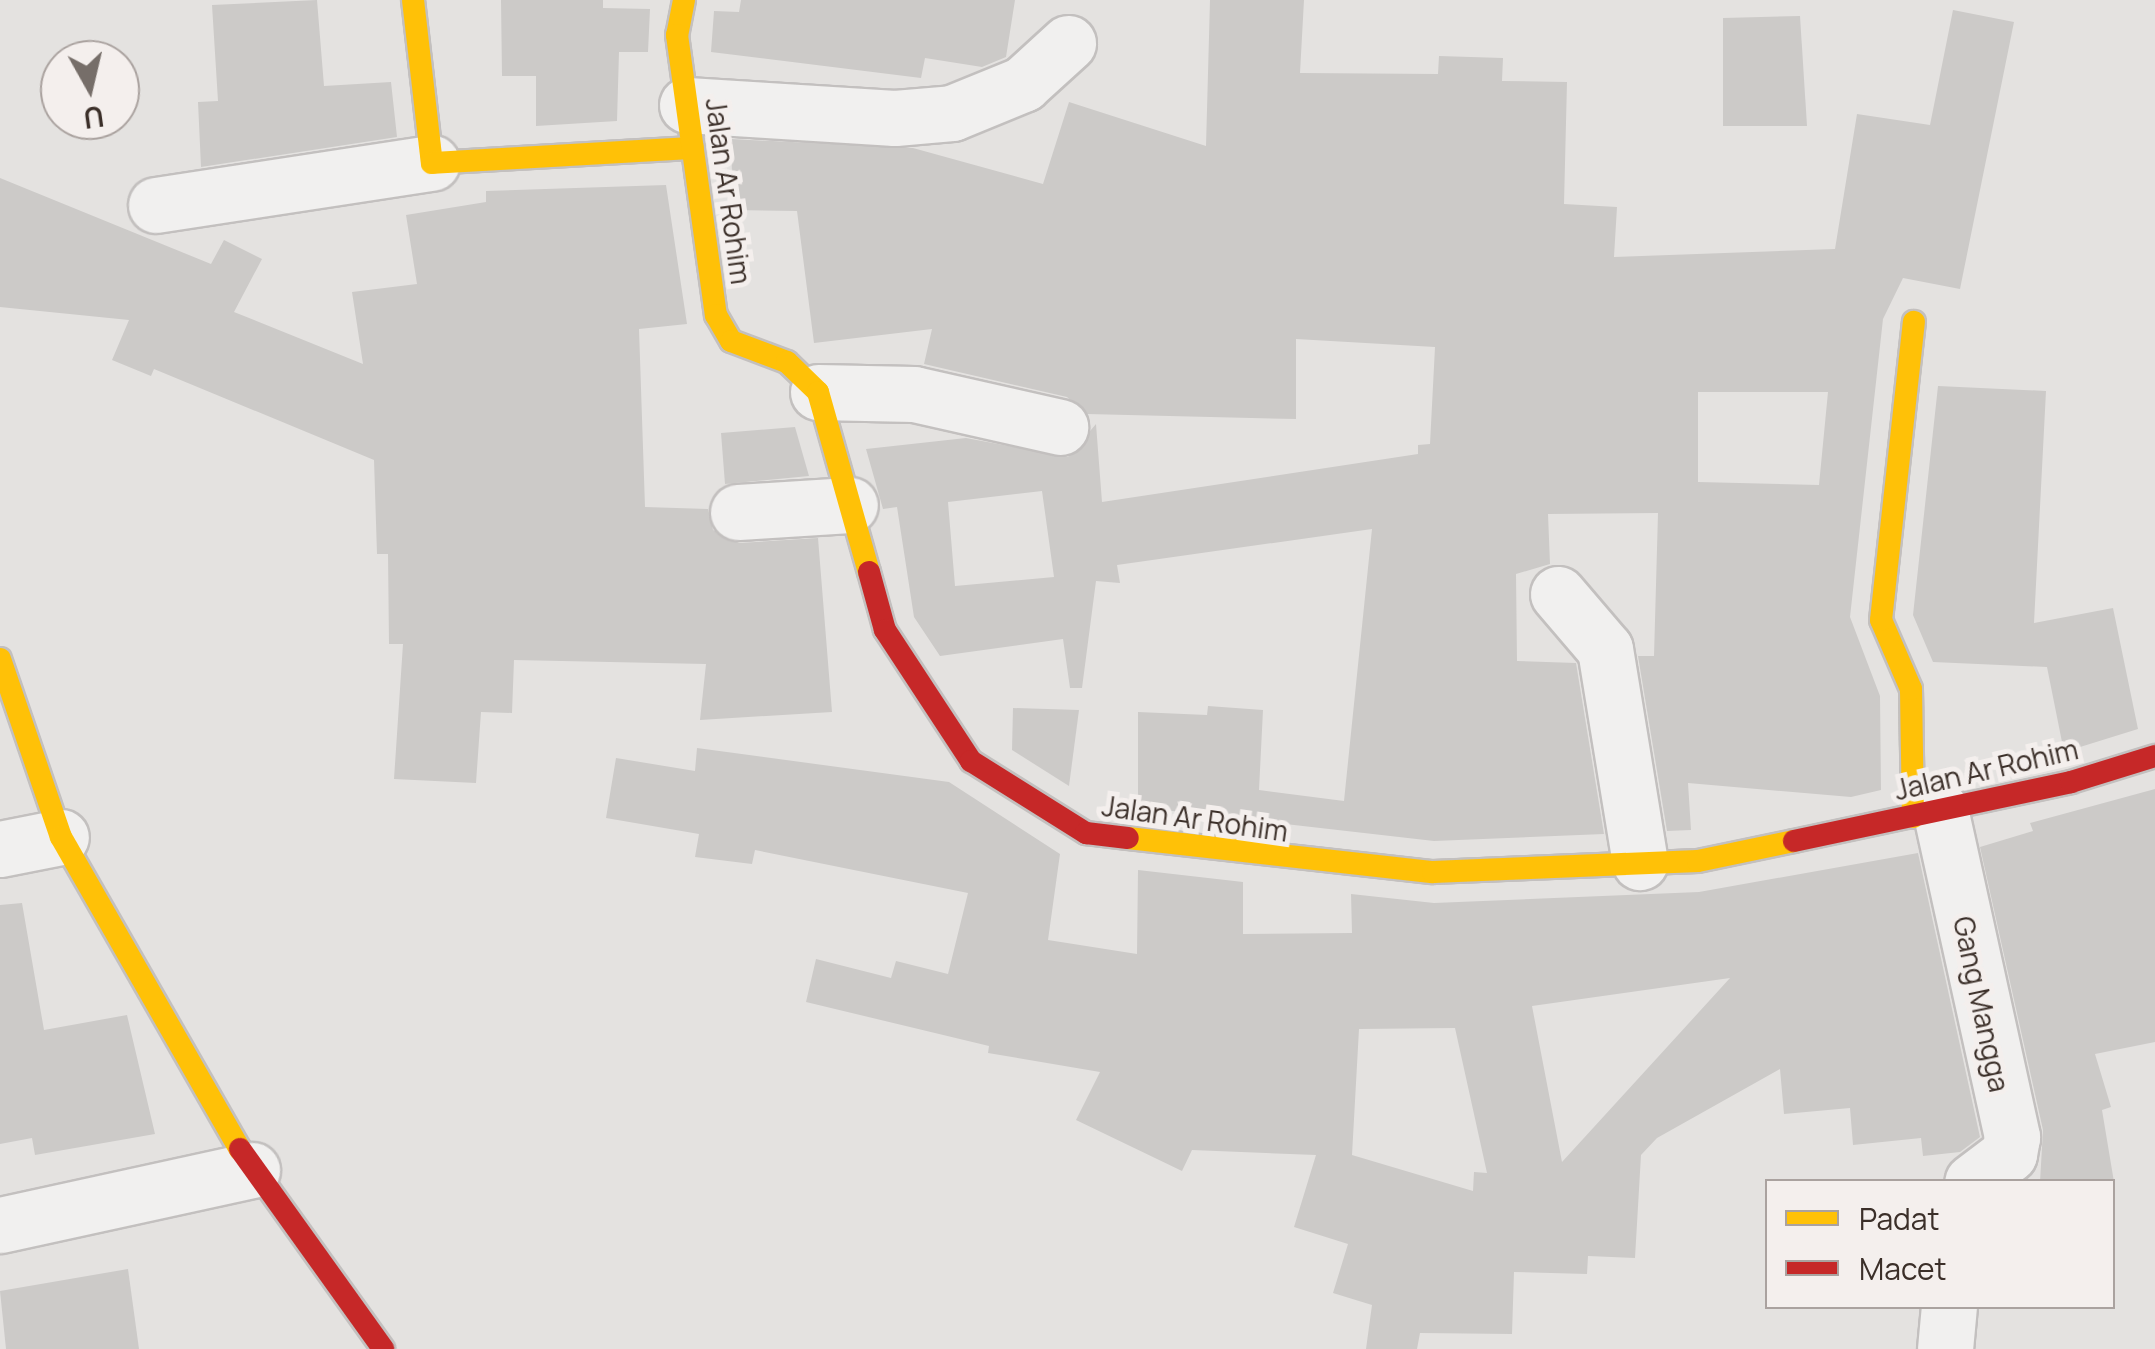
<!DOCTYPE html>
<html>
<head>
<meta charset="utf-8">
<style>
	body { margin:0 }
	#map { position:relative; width:2155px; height:1349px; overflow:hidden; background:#e4e2e0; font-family:Manrope,sans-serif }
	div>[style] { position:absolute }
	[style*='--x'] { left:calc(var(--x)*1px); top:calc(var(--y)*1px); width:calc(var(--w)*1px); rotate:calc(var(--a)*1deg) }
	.building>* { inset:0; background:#cccac8 }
	.roads { filter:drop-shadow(2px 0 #c3c0bf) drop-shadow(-2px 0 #c3c0bf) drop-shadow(0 2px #c3c0bf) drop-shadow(0 -2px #c3c0bf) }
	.street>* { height:55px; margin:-27.5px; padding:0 27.5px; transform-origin:27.5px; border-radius:27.5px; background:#f1f0ef }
	.slow>* { height:22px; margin:-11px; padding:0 11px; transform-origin:11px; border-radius:11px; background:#ffc107 }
	.jam>* { height:22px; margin:-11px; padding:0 11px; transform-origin:11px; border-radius:11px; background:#c62828 }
	span { translate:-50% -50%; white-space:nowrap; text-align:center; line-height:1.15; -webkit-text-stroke:10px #f4efed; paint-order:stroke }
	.street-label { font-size:28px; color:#3b2f29 }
	.legend { position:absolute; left:1765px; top:1179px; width:350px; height:130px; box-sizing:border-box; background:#f4efed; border:2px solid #aaa29f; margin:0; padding:12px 18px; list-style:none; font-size:30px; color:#3b2f29 }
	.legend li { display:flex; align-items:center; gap:20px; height:50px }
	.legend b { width:50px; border:2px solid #aaa29f }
	.north { position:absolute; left:40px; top:40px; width:100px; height:100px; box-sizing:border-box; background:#f4efed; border:2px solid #aaa29f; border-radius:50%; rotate:172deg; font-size:28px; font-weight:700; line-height:40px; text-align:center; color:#3b2f29 }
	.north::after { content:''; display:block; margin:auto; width:35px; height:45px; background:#766e69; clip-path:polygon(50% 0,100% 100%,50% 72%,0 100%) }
</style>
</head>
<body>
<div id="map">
	<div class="building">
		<i style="clip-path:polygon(317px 0,324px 86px,391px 82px,397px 137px,201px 167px,198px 102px,218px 101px,212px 5px)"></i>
		<i style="clip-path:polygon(501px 0,603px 0,603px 8px,650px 9px,648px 52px,619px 52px,617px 121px,536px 126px,536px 76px,502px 76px)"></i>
		<i style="clip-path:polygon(741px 0,1015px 0,1006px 57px,982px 67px,925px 58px,921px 78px,711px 52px,714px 11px,739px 12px)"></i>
		<i style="clip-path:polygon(evenodd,1210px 0,1304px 0,1300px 73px,1438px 74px,1439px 56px,1503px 58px,1502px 81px,1567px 82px,1564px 204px,1617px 207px,1614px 257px,1835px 249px,1857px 114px,1930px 125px,1953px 10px,2014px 22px,1960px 289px,1903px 278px,1883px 319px,1850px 617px,1880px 696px,1881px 790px,1851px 797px,1688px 783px,1691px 830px,1667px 831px,1638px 656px,1654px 656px,1658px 513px,1548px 514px,1550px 564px,1516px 574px,1517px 661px,1576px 663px,1604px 834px,1434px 841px,1138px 807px,1138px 712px,1207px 715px,1208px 706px,1263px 710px,1259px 790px,1344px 801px,1372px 529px,1117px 565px,1120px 583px,1096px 581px,1082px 688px,1070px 688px,1063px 639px,940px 656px,914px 617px,897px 507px,883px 509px,866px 449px,966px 438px,1068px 457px,1096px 424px,1102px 502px,1418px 454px,1418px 445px,1430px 444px,1435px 347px,1296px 339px,1296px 419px,1087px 414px,1067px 397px,924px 364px,932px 329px,814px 343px,797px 211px,733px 210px,731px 139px,913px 148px,1043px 184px,1069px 102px,1206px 146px,1210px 0,1698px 392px,1828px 392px,1819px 485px,1698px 482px,1698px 392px,1210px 0,1042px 491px,1054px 577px,955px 586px,948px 502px,1042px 491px)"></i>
		<i style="clip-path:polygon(1800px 16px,1807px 126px,1723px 126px,1723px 18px)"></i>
		<i style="clip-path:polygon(0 178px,211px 264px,224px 240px,262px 259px,234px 312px,363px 364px,352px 292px,417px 284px,406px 215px,486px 202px,486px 191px,666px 185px,687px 324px,639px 329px,645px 507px,708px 509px,713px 530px,739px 543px,818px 538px,832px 712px,700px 720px,706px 664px,514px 660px,512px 713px,481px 712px,476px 783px,394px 779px,403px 644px,389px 644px,388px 554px,377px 554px,374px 460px,154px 369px,151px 376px,112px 360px,129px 320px,0 307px)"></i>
		<i style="clip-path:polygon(1938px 386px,2046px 391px,2034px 623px,2113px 608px,2138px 729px,2064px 752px,2047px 667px,1933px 662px,1913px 615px)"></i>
		<i style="clip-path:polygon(795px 427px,809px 476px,725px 484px,721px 433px)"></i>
		<i style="clip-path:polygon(1013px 708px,1079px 710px,1069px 786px,1012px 750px)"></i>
		<i style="clip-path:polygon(evenodd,697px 748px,949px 782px,1060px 854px,1048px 940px,1137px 954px,1138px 870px,1243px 882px,1243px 934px,1352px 933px,1351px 894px,1434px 903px,1699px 892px,1918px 853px,1980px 1137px,1960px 1152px,1923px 1156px,1921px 1138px,1853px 1145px,1850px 1108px,1784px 1114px,1780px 1069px,1657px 1138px,1641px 1155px,1635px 1258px,1588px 1256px,1587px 1274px,1514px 1272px,1512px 1334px,1420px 1333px,1417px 1349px,1366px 1349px,1372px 1305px,1333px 1293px,1348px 1244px,1294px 1227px,1316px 1155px,1192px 1150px,1182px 1171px,1076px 1120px,1100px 1072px,988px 1053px,989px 1046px,806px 1002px,816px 959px,891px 978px,896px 961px,948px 974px,968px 893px,755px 850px,752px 864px,695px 857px,699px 834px,606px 818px,616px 758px,695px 771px,697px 748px,1730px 978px,1668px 1046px,1562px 1162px,1532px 1006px,1730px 978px,697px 748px,1455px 1028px,1487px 1173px,1474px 1172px,1473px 1191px,1352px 1155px,1359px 1029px,1455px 1028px)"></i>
		<i style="clip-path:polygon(2155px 789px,2155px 1042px,2095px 1054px,2111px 1107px,2102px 1110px,2114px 1182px,2040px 1182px,2043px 1130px,1980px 847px,2033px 831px,2030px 823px)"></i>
		<i style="clip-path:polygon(22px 903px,44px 1030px,127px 1015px,155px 1134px,35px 1155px,32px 1138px,0 1144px,0 905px)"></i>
		<i style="clip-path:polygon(128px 1269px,139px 1349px,6px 1349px,0 1291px)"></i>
	</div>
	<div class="roads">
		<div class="street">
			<i style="--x:687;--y:105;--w:208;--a:3.6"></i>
			<i style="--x:895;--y:118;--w:57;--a:-5"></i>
			<i style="--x:952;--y:113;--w:77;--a:-22.2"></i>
			<i style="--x:1023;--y:84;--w:61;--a:-42.3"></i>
			<i style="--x:156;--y:205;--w:279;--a:-8.7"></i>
			<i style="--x:818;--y:392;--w:96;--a:1.2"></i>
			<i style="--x:914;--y:394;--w:150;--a:12.7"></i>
			<i style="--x:738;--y:512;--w:112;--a:-3.6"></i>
			<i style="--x:1558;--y:594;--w:72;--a:49.5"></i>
			<i style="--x:1605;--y:649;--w:216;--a:80.7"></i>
			<i style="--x:1940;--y:809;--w:336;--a:77.6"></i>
			<i style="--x:2012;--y:1137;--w:17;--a:100"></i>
			<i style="--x:2009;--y:1154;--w:46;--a:142.9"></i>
			<i style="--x:0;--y:849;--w:62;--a:-11.1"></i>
			<i style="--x:0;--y:1225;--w:258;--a:-12.3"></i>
			<i style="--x:1945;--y:1349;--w:43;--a:-84.7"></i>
		</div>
		<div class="slow">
			<i style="--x:413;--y:0;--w:164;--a:83.4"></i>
			<i style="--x:432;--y:163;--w:261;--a:-3.3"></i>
			<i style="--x:684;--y:0;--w:36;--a:101"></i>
			<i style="--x:677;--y:35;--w:283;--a:82.1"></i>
			<i style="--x:716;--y:315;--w:30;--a:60"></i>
			<i style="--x:731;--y:341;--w:60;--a:20.6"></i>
			<i style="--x:787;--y:362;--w:43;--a:44.1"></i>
			<i style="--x:818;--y:392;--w:187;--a:74.2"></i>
			<i style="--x:0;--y:659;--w:188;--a:71.1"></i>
			<i style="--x:61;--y:837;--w:360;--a:60.2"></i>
			<i style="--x:1913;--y:817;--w:128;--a:-90.9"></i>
			<i style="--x:1911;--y:689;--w:75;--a:-113.5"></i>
			<i style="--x:1881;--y:620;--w:300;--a:-83.7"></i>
			<i style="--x:1128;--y:838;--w:307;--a:6.4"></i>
			<i style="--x:1433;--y:872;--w:265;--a:-2.4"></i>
			<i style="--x:1698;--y:861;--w:98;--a:-11.8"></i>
		</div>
		<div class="jam">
			<i style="--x:869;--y:572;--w:60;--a:74.6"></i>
			<i style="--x:885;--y:630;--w:157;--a:56.7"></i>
			<i style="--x:971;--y:761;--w:136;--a:32.1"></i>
			<i style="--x:1086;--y:833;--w:42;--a:6.8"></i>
			<i style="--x:1794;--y:841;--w:283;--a:-12"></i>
			<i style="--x:2071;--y:782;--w:88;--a:-17.2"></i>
			<i style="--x:240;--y:1149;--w:246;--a:54.4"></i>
		</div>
	</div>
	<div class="street-label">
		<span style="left:729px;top:191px;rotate:82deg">Jalan Ar Rohim</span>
		<span style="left:1986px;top:769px;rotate:-13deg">Jalan Ar Rohim</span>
		<span style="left:1195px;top:818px;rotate:8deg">Jalan Ar Rohim</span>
		<span style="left:1982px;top:1004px;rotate:78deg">Gang Mangga</span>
	</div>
	<ul class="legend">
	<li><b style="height:12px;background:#ffc107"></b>Padat</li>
	<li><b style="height:12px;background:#c62828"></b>Macet</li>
	</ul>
	<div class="north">U</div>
</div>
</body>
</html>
